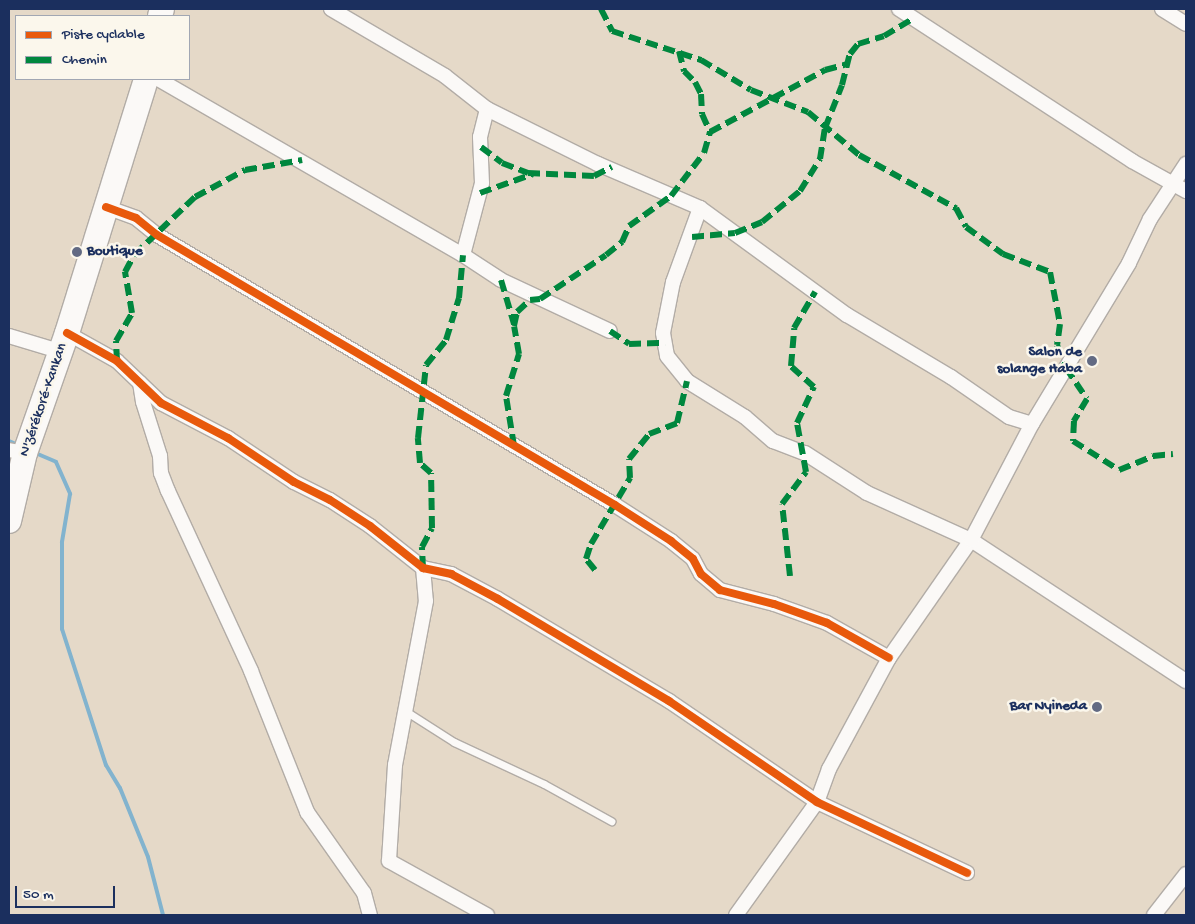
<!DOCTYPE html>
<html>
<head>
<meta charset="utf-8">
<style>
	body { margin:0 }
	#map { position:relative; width:1195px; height:924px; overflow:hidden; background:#e5d9c8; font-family:"Gochi Hand",sans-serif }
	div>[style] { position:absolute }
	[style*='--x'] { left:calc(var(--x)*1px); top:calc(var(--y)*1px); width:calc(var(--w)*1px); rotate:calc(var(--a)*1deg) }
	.stream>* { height:4px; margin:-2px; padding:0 2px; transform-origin:2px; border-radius:2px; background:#82b3ce }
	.roads { filter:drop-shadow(1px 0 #b2aca6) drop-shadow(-1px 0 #b2aca6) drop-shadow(0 1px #b2aca6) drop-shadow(0 -1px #b2aca6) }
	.service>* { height:7px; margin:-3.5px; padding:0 3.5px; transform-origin:3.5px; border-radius:3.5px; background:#fbf9f7 }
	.minor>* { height:14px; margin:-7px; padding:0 7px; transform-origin:7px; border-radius:7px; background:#fbf9f7 }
	.trunk>* { height:24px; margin:-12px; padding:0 12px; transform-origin:12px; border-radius:12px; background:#fbf9f7 }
	.quiet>* { height:6px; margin-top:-3px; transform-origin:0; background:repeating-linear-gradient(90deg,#00873e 0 12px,transparent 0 18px) }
	.cycleway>* { height:8px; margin:-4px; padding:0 4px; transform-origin:4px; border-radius:4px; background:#e8590c }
	.dots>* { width:14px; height:14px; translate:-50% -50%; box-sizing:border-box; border:2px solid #fbf7ec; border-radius:50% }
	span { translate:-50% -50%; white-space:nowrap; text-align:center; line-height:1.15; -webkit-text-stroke:5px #fbf7ec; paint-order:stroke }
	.poi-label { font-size:15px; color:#1b2f5e; font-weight:700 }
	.left { translate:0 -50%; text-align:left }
	.right { translate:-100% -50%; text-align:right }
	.street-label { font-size:15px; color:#1b2f5e }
	.frame { position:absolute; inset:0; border:10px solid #1b2f5e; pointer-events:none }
	.legend { position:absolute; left:15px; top:15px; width:175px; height:65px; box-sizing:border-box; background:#fbf7ec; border:1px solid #a1a7b3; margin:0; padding:6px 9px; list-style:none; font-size:15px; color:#1b2f5e }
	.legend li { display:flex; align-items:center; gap:10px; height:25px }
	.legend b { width:25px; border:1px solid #a1a7b3 }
	.scale { position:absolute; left:15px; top:886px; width:100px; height:22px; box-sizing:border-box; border:2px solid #1b2f5e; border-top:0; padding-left:6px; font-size:15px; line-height:18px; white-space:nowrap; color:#1b2f5e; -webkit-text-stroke:4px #fbf7ec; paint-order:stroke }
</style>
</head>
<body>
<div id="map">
	<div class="stream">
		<i style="--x:9;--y:441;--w:12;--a:24"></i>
		<i style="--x:33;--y:452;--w:25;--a:23"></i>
		<i style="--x:56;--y:462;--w:35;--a:66"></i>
		<i style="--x:70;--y:494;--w:49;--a:99.5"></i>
		<i style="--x:62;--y:542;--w:87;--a:90"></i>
		<i style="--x:62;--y:629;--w:143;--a:72.1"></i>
		<i style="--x:106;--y:765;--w:27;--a:59"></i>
		<i style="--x:120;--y:788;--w:74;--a:67.9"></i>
		<i style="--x:148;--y:857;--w:60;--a:75.5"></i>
	</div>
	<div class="roads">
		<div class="service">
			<i style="--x:407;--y:712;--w:56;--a:32.6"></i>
			<i style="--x:454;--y:742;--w:99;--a:25"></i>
			<i style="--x:544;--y:784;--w:77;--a:28.9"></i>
		</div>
		<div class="minor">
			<i style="--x:331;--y:9;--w:132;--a:30.4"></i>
			<i style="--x:445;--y:76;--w:53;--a:38.2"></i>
			<i style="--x:487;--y:109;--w:124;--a:26.4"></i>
			<i style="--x:598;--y:164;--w:111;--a:23.3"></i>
			<i style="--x:700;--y:208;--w:182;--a:36.1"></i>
			<i style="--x:847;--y:315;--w:121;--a:30.8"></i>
			<i style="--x:951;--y:377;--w:70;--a:34.6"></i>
			<i style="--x:1009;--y:417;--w:24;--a:17"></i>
			<i style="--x:899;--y:9;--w:278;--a:33.1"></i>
			<i style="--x:1132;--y:161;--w:62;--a:29.1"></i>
			<i style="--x:1162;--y:9;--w:28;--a:32"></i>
			<i style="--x:158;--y:79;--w:352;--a:30"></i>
			<i style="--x:463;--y:255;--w:45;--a:33.3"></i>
			<i style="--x:501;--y:280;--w:120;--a:25.1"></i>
			<i style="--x:106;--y:207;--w:32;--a:20"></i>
			<i style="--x:136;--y:218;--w:27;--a:39"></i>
			<i style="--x:157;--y:235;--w:532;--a:30.52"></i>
			<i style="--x:615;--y:505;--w:67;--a:32.7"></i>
			<i style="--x:671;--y:541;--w:28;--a:39"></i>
			<i style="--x:693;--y:559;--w:17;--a:62"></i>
			<i style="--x:701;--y:574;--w:25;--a:40"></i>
			<i style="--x:720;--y:590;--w:56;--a:14.5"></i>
			<i style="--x:774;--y:604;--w:56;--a:19.7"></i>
			<i style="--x:827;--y:623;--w:71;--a:29.4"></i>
			<i style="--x:700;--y:208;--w:79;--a:110"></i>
			<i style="--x:673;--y:282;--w:52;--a:101.1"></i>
			<i style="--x:663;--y:333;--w:23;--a:80"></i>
			<i style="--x:667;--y:356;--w:32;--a:51"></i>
			<i style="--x:687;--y:381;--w:68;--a:31.8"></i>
			<i style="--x:745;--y:417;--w:37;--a:41"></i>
			<i style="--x:773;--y:441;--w:34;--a:21"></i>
			<i style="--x:805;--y:453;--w:74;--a:32.8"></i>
			<i style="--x:867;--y:493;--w:114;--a:24.3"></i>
			<i style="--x:971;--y:540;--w:257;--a:33.3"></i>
			<i style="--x:463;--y:255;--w:74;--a:-75.2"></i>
			<i style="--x:482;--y:183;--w:46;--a:-92.5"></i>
			<i style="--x:480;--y:137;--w:29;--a:-76"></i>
			<i style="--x:67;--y:333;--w:57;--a:29.2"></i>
			<i style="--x:117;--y:361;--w:61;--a:43.7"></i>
			<i style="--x:161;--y:403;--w:76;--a:27.6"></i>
			<i style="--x:228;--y:438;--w:79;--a:33.7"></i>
			<i style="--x:294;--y:482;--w:40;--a:26.6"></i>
			<i style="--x:330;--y:500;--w:48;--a:33"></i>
			<i style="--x:370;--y:526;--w:68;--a:38.4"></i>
			<i style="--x:423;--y:568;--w:29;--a:12"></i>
			<i style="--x:451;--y:574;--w:53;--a:28"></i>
			<i style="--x:498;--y:599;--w:199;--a:30.8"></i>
			<i style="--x:669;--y:701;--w:179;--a:34.3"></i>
			<i style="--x:817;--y:802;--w:166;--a:25.3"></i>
			<i style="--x:9;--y:336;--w:52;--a:16.7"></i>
			<i style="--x:140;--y:383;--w:19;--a:81"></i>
			<i style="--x:143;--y:402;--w:57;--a:72.5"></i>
			<i style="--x:160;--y:456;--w:17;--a:87"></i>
			<i style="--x:161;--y:473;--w:19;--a:69"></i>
			<i style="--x:168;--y:491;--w:198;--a:65.2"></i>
			<i style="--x:251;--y:671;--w:152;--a:68.3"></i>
			<i style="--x:307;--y:812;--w:99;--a:54.9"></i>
			<i style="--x:364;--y:893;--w:23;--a:75"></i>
			<i style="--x:9;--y:450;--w:16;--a:11"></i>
			<i style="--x:423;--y:568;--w:33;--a:85"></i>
			<i style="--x:426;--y:601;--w:167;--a:100.7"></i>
			<i style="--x:395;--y:765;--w:96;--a:93.6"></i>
			<i style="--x:389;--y:861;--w:112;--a:28.9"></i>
			<i style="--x:736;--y:915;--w:139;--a:-54.4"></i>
			<i style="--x:817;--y:802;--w:35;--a:-70"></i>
			<i style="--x:829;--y:769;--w:126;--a:-61.6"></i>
			<i style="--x:889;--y:658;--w:144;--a:-55.2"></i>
			<i style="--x:971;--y:540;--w:131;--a:-62.3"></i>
			<i style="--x:1032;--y:424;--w:188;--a:-58.9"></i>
			<i style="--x:1129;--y:263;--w:49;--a:-64.5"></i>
			<i style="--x:1150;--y:219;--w:66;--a:-56.8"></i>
			<i style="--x:1154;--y:915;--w:52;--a:-52"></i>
		</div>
		<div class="trunk">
			<i style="--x:160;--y:16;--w:7;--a:-74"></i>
			<i style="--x:9;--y:521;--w:70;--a:-76.8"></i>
			<i style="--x:25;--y:453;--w:127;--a:-70.7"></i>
			<i style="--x:67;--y:333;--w:266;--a:-72.7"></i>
		</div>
	</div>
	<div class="quiet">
		<i style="--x:601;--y:9;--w:25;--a:63"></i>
		<i style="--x:612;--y:31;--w:94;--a:18"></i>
		<i style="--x:701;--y:60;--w:58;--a:31"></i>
		<i style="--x:751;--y:90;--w:61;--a:21.1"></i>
		<i style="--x:808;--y:112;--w:67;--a:40.1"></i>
		<i style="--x:859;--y:155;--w:111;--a:28.7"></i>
		<i style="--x:956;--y:208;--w:21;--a:62"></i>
		<i style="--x:966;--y:227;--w:46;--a:36.1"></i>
		<i style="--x:1003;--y:254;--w:50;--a:21"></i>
		<i style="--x:1050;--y:272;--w:53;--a:79.1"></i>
		<i style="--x:1060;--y:324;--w:21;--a:98"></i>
		<i style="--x:1057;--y:345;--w:25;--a:69"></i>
		<i style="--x:1066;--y:368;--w:37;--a:56"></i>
		<i style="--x:1087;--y:399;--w:26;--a:121"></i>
		<i style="--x:1074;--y:421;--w:20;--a:93"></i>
		<i style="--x:1073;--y:441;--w:54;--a:32.2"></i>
		<i style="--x:1119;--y:470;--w:37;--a:-22"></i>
		<i style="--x:1153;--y:456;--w:20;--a:-6"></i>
		<i style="--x:679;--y:51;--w:21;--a:76"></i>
		<i style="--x:684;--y:71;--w:16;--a:45"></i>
		<i style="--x:695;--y:82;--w:13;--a:63"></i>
		<i style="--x:701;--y:94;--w:20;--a:87"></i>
		<i style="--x:702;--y:114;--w:20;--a:66"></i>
		<i style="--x:481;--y:147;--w:26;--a:37"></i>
		<i style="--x:502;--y:163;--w:28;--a:21"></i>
		<i style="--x:528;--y:173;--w:66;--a:2.6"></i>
		<i style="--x:594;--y:176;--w:20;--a:-27"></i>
		<i style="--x:480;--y:193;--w:56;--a:-19.7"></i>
		<i style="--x:692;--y:237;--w:43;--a:-5.3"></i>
		<i style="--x:735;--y:233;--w:29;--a:-22"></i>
		<i style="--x:762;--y:222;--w:49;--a:-39.2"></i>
		<i style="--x:800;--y:191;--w:38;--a:-58"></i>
		<i style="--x:820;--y:159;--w:31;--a:-81"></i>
		<i style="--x:825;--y:128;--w:46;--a:-68.4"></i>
		<i style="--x:842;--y:85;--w:32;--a:-76"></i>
		<i style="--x:850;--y:54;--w:13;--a:-51"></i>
		<i style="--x:858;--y:44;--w:27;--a:-17"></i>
		<i style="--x:884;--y:36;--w:35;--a:-31"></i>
		<i style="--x:501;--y:280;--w:46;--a:73.5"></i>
		<i style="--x:610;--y:331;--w:23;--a:34"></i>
		<i style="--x:629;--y:344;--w:36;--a:-2"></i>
		<i style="--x:117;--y:361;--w:20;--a:-93"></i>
		<i style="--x:116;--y:341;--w:32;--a:-60"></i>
		<i style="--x:132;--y:313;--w:42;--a:-99.7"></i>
		<i style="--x:125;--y:272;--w:19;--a:-62"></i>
		<i style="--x:134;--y:255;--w:84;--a:-43.6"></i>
		<i style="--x:195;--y:197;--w:57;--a:-28.4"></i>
		<i style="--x:245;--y:170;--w:58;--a:-10"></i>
		<i style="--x:514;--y:446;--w:51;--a:-99.1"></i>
		<i style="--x:506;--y:396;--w:44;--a:-72.8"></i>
		<i style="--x:519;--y:354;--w:28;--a:-100"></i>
		<i style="--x:514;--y:326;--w:14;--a:-78"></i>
		<i style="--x:517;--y:312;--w:18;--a:-43"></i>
		<i style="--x:530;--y:300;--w:10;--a:-6"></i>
		<i style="--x:540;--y:299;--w:79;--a:-33.7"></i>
		<i style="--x:606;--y:255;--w:21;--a:-39"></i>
		<i style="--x:622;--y:242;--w:17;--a:-66"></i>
		<i style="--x:629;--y:226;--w:52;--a:-35.5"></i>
		<i style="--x:671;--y:196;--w:54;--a:-52.5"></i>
		<i style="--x:704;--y:153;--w:22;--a:-74"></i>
		<i style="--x:710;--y:132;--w:131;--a:-28.3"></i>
		<i style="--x:825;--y:70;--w:24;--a:-15"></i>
		<i style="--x:423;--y:568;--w:21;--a:-93"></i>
		<i style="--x:422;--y:547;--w:21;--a:-62"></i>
		<i style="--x:432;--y:528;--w:55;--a:-91"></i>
		<i style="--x:431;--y:473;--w:15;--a:-138"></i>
		<i style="--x:420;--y:463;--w:25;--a:-95"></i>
		<i style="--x:418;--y:438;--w:73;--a:-83.7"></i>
		<i style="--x:426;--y:365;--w:32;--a:-51"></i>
		<i style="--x:446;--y:340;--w:44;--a:-72.8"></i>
		<i style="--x:459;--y:298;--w:43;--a:-84.7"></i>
		<i style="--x:595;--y:570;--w:14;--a:-129"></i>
		<i style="--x:586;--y:559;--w:16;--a:-72"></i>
		<i style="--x:591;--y:544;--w:77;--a:-59.4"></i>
		<i style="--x:630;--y:478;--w:19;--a:-93"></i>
		<i style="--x:629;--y:459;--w:32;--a:-51"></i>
		<i style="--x:649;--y:434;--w:30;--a:-21"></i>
		<i style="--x:677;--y:423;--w:43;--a:-76.6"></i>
		<i style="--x:790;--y:576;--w:72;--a:-96.3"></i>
		<i style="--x:782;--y:504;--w:40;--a:-53"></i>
		<i style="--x:806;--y:472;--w:50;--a:-100.4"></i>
		<i style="--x:797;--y:423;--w:40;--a:-65"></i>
		<i style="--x:814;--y:387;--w:31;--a:-138"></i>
		<i style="--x:791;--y:366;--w:38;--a:-85"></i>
		<i style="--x:794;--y:328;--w:42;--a:-59.7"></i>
	</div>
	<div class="cycleway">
		<i style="--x:106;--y:207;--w:32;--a:20"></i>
		<i style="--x:136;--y:218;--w:27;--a:39"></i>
		<i style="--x:157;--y:235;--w:532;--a:30.52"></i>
		<i style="--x:615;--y:505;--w:67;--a:32.7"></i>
		<i style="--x:671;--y:541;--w:28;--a:39"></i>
		<i style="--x:693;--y:559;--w:17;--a:62"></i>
		<i style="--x:701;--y:574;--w:25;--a:40"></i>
		<i style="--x:720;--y:590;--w:56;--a:14.5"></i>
		<i style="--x:774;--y:604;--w:56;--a:19.7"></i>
		<i style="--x:827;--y:623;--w:71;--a:29.4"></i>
		<i style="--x:67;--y:333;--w:57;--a:29.2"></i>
		<i style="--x:117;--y:361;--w:61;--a:43.7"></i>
		<i style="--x:161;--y:403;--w:76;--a:27.6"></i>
		<i style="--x:228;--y:438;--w:79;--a:33.7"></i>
		<i style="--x:294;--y:482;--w:40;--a:26.6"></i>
		<i style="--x:330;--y:500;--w:48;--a:33"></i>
		<i style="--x:370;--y:526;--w:68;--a:38.4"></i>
		<i style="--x:423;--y:568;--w:29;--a:12"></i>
		<i style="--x:451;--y:574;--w:53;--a:28"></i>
		<i style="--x:498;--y:599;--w:199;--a:30.8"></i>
		<i style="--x:669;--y:701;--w:179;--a:34.3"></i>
		<i style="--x:817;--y:802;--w:166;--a:25.3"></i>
	</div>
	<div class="dots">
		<i style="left:77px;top:252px;background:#626a83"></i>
		<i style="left:1092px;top:361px;background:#626a83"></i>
		<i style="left:1097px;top:707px;background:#626a83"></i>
	</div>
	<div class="poi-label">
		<span class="left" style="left:87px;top:252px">Boutique</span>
		<span class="right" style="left:1082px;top:361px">Salon de<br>solange Haba</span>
		<span class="right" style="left:1087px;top:707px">Bar Nyineda</span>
	</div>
	<div class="street-label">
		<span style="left:44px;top:400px;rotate:-71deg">N'zérékoré-Kankan</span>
	</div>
	<div class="frame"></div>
	<ul class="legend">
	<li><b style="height:6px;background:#e8590c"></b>Piste cyclable</li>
	<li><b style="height:6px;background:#00873e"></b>Chemin</li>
	</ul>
	<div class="scale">50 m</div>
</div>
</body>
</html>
